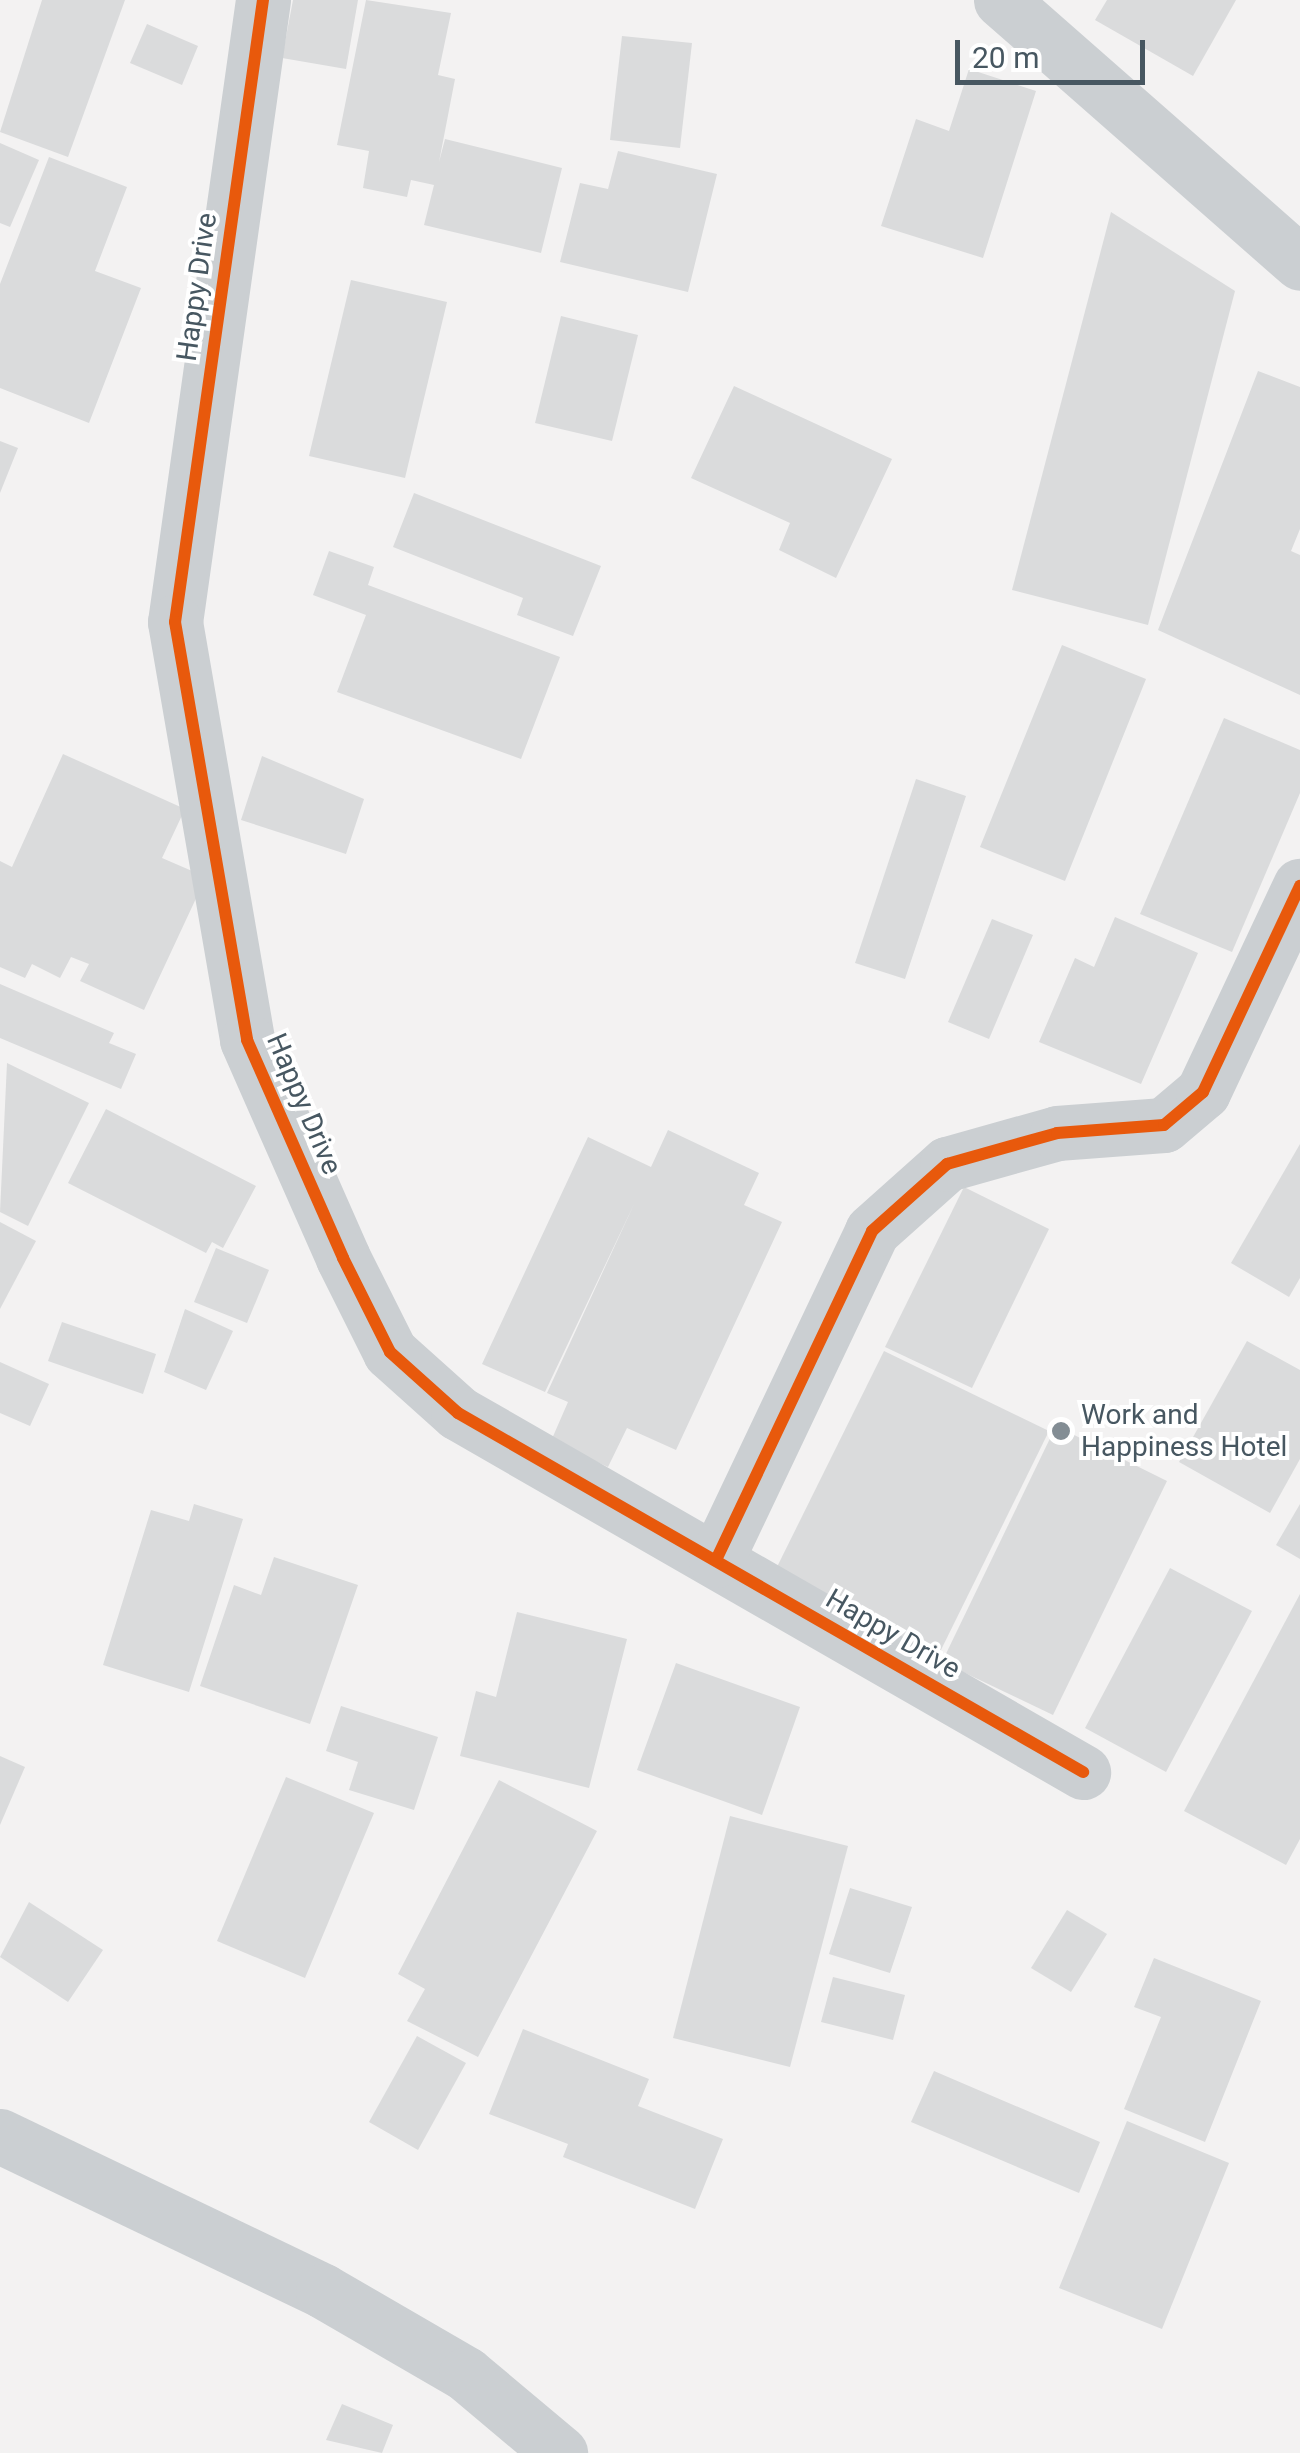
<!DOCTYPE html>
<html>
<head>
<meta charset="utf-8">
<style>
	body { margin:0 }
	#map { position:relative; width:1300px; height:2453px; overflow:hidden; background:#f3f2f2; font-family:Roboto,sans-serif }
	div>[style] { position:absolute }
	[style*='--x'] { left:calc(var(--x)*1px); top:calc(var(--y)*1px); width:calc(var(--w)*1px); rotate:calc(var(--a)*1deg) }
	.building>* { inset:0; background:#dadbdc }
	.minor>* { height:55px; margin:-27.5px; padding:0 27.5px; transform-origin:27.5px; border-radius:27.5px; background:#cbcfd2 }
	.cycleway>* { height:12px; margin:-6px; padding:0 6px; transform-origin:6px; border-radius:6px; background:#e8590c }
	.dots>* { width:28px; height:28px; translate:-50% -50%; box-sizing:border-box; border:5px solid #fff; border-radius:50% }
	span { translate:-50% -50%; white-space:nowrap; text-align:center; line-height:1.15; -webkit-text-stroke:8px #fff; paint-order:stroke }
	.street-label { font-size:28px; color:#475761 }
	.poi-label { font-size:28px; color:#475761 }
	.left { translate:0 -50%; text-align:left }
	.scale { position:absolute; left:955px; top:40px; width:190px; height:45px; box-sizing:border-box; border:5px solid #475761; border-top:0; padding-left:12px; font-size:30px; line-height:35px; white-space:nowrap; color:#475761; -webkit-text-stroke:8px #fff; paint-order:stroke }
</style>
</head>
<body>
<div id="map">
	<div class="building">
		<i style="clip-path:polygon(42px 0,125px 0,68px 157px,0 132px)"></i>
		<i style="clip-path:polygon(293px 0,358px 0,346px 69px,282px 58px)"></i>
		<i style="clip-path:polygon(366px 0,451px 13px,438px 75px,455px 79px,439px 162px,445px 139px,562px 168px,541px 253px,424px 225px,434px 185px,411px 180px,407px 197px,363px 188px,369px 151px,337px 145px)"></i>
		<i style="clip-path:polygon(1107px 0,1236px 0,1193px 76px,1095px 20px)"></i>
		<i style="clip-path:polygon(147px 24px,198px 46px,182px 85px,130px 63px)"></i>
		<i style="clip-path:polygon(622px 36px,692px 43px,680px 148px,610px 140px)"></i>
		<i style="clip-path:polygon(969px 69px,1036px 91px,983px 258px,881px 226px,916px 119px,949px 131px)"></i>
		<i style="clip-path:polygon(0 143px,39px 160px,10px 227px,0 223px)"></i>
		<i style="clip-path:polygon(618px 151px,717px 174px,688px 292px,560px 262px,580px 183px,608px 189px)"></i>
		<i style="clip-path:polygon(49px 157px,127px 187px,95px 271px,141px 288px,89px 423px,0 388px,0 284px)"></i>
		<i style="clip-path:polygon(1111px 212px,1235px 291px,1148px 625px,1012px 590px)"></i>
		<i style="clip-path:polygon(351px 280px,447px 302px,405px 478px,309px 456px)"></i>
		<i style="clip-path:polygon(561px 316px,638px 335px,612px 441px,535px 423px)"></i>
		<i style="clip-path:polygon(1258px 371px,1300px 387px,1300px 529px,1291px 551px,1300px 555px,1300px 695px,1158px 630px)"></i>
		<i style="clip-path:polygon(734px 386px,892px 459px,836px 578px,779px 550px,790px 523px,691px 478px)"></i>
		<i style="clip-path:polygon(0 441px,18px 448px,0 493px)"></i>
		<i style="clip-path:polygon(414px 493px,601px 566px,573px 636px,517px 615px,523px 598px,393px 547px)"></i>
		<i style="clip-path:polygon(329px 551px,374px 567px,368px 585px,560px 657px,521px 759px,337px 692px,366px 615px,313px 595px)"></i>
		<i style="clip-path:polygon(1062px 645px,1146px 679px,1065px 881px,980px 847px)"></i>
		<i style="clip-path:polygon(1224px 718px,1300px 750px,1300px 793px,1232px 952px,1140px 914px)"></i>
		<i style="clip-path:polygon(63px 754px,185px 809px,162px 858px,206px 877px,144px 1010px,80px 981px,89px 964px,71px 957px,60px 978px,32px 964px,25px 978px,0 967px,0 861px,12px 867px)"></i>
		<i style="clip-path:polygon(262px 756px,364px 799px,346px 854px,241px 820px)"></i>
		<i style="clip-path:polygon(916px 779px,966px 796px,905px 979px,855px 963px)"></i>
		<i style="clip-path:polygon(1115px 917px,1198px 953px,1141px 1084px,1039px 1042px,1075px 958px,1094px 967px)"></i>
		<i style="clip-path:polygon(992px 919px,1033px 935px,989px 1039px,948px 1022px)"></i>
		<i style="clip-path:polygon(0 984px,114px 1033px,109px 1043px,136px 1054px,121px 1089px,0 1038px)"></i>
		<i style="clip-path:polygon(7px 1063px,89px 1103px,28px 1226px,0 1212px)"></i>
		<i style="clip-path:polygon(106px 1109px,256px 1186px,223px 1248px,212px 1242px,206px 1253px,68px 1183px)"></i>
		<i style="clip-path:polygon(668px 1130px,759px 1173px,744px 1205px,782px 1222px,676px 1450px,627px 1428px,608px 1467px,551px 1441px,568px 1402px,547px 1393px,635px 1202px,545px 1392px,482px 1364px,588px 1137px,651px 1167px)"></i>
		<i style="clip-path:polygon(1300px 1144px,1300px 1278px,1289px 1297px,1231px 1263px)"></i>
		<i style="clip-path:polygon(964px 1187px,1049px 1229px,972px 1388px,885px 1347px)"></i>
		<i style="clip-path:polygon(0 1222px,36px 1241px,0 1309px)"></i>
		<i style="clip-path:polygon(216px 1248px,269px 1270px,247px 1323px,194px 1302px)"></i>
		<i style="clip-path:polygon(185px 1309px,233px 1331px,206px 1390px,164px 1372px)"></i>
		<i style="clip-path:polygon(62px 1322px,156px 1354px,143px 1394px,48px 1361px)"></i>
		<i style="clip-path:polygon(1247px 1341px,1300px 1370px,1300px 1459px,1270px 1513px,1179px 1462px)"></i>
		<i style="clip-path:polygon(884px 1351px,1049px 1431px,937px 1658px,772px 1577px)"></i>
		<i style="clip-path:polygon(0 1362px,49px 1384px,30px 1426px,0 1413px)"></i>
		<i style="clip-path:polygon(1056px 1426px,1167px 1481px,1053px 1715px,942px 1662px)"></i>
		<i style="clip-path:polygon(194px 1504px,243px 1519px,189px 1692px,103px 1665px,151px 1510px,189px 1521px)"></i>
		<i style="clip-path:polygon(1300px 1504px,1300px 1559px,1276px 1545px)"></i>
		<i style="clip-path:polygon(274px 1557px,358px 1585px,310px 1724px,200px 1686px,234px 1585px,261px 1595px)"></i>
		<i style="clip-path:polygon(1170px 1568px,1252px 1611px,1166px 1772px,1085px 1728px)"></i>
		<i style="clip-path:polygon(1300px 1594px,1300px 1839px,1286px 1865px,1184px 1811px)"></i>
		<i style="clip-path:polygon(517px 1612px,627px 1639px,589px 1788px,460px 1756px,476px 1691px,496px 1697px)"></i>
		<i style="clip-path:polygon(676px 1663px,800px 1707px,762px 1815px,637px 1770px)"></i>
		<i style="clip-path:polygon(341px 1706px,438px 1737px,414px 1810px,349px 1790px,358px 1762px,326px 1751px)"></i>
		<i style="clip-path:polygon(0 1756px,25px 1767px,0 1825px)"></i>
		<i style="clip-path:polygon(286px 1777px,374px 1813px,305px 1978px,217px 1941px)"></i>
		<i style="clip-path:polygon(499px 1780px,597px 1831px,478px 2057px,407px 2021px,425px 1989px,398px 1974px)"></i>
		<i style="clip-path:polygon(730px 1816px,848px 1846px,790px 2067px,673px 2038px)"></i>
		<i style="clip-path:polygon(850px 1888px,912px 1907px,890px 1973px,829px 1954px)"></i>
		<i style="clip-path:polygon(29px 1902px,103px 1950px,68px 2002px,0 1957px)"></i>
		<i style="clip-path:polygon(1067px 1910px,1107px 1934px,1071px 1992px,1031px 1968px)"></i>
		<i style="clip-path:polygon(1154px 1958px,1261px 2001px,1205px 2142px,1124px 2109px,1161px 2017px,1134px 2007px)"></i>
		<i style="clip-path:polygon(833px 1977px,905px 1995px,893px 2040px,821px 2022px)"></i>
		<i style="clip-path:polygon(523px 2029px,649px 2079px,638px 2106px,723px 2139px,695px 2209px,563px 2157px,568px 2144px,489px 2114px)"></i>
		<i style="clip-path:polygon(417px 2036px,466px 2063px,418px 2150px,369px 2122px)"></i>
		<i style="clip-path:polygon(934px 2071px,1100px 2142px,1079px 2193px,911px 2122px)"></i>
		<i style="clip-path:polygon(1127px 2121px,1229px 2163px,1162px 2329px,1059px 2288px)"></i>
		<i style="clip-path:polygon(342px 2404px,393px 2425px,382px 2453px,326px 2440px)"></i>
	</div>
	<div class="minor">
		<i style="--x:263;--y:0;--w:628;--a:98.05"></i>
		<i style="--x:175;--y:622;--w:424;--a:80.2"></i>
		<i style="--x:247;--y:1040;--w:238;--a:66.2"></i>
		<i style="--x:343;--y:1258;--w:105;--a:63.4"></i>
		<i style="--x:390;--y:1352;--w:91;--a:41.9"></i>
		<i style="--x:458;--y:1413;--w:721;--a:29.87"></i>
		<i style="--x:1001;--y:0;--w:398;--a:41.3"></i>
		<i style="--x:716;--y:1560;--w:364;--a:-64.6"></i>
		<i style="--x:872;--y:1231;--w:101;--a:-41.8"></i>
		<i style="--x:947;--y:1164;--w:114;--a:-15.7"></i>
		<i style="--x:1057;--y:1133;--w:107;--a:-4.3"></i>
		<i style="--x:1164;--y:1125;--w:51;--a:-40.2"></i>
		<i style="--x:1203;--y:1092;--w:228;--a:-64.8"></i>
		<i style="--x:0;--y:2136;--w:358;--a:25.6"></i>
		<i style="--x:323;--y:2291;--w:165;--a:30.1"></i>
		<i style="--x:466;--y:2374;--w:123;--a:40"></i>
	</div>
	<div class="cycleway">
		<i style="--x:263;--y:0;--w:628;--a:98.05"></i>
		<i style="--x:175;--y:622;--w:424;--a:80.2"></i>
		<i style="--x:247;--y:1040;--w:238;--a:66.2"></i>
		<i style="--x:343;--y:1258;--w:105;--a:63.4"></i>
		<i style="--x:390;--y:1352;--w:91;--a:41.9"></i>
		<i style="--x:458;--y:1413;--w:721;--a:29.87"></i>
		<i style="--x:716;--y:1560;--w:364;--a:-64.6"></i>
		<i style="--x:872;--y:1231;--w:101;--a:-41.8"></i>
		<i style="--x:947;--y:1164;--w:114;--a:-15.7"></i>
		<i style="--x:1057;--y:1133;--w:107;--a:-4.3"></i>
		<i style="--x:1164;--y:1125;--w:51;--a:-40.2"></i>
		<i style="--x:1203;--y:1092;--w:228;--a:-64.8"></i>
	</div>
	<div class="dots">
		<i style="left:1061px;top:1431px;background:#838d94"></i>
	</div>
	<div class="street-label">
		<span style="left:197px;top:287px;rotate:-82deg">Happy Drive</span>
		<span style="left:304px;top:1104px;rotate:67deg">Happy Drive</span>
		<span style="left:893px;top:1634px;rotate:30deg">Happy Drive</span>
	</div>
	<div class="poi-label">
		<span class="left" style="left:1081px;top:1431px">Work and<br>Happiness Hotel</span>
	</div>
	<div class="scale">20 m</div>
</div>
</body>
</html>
